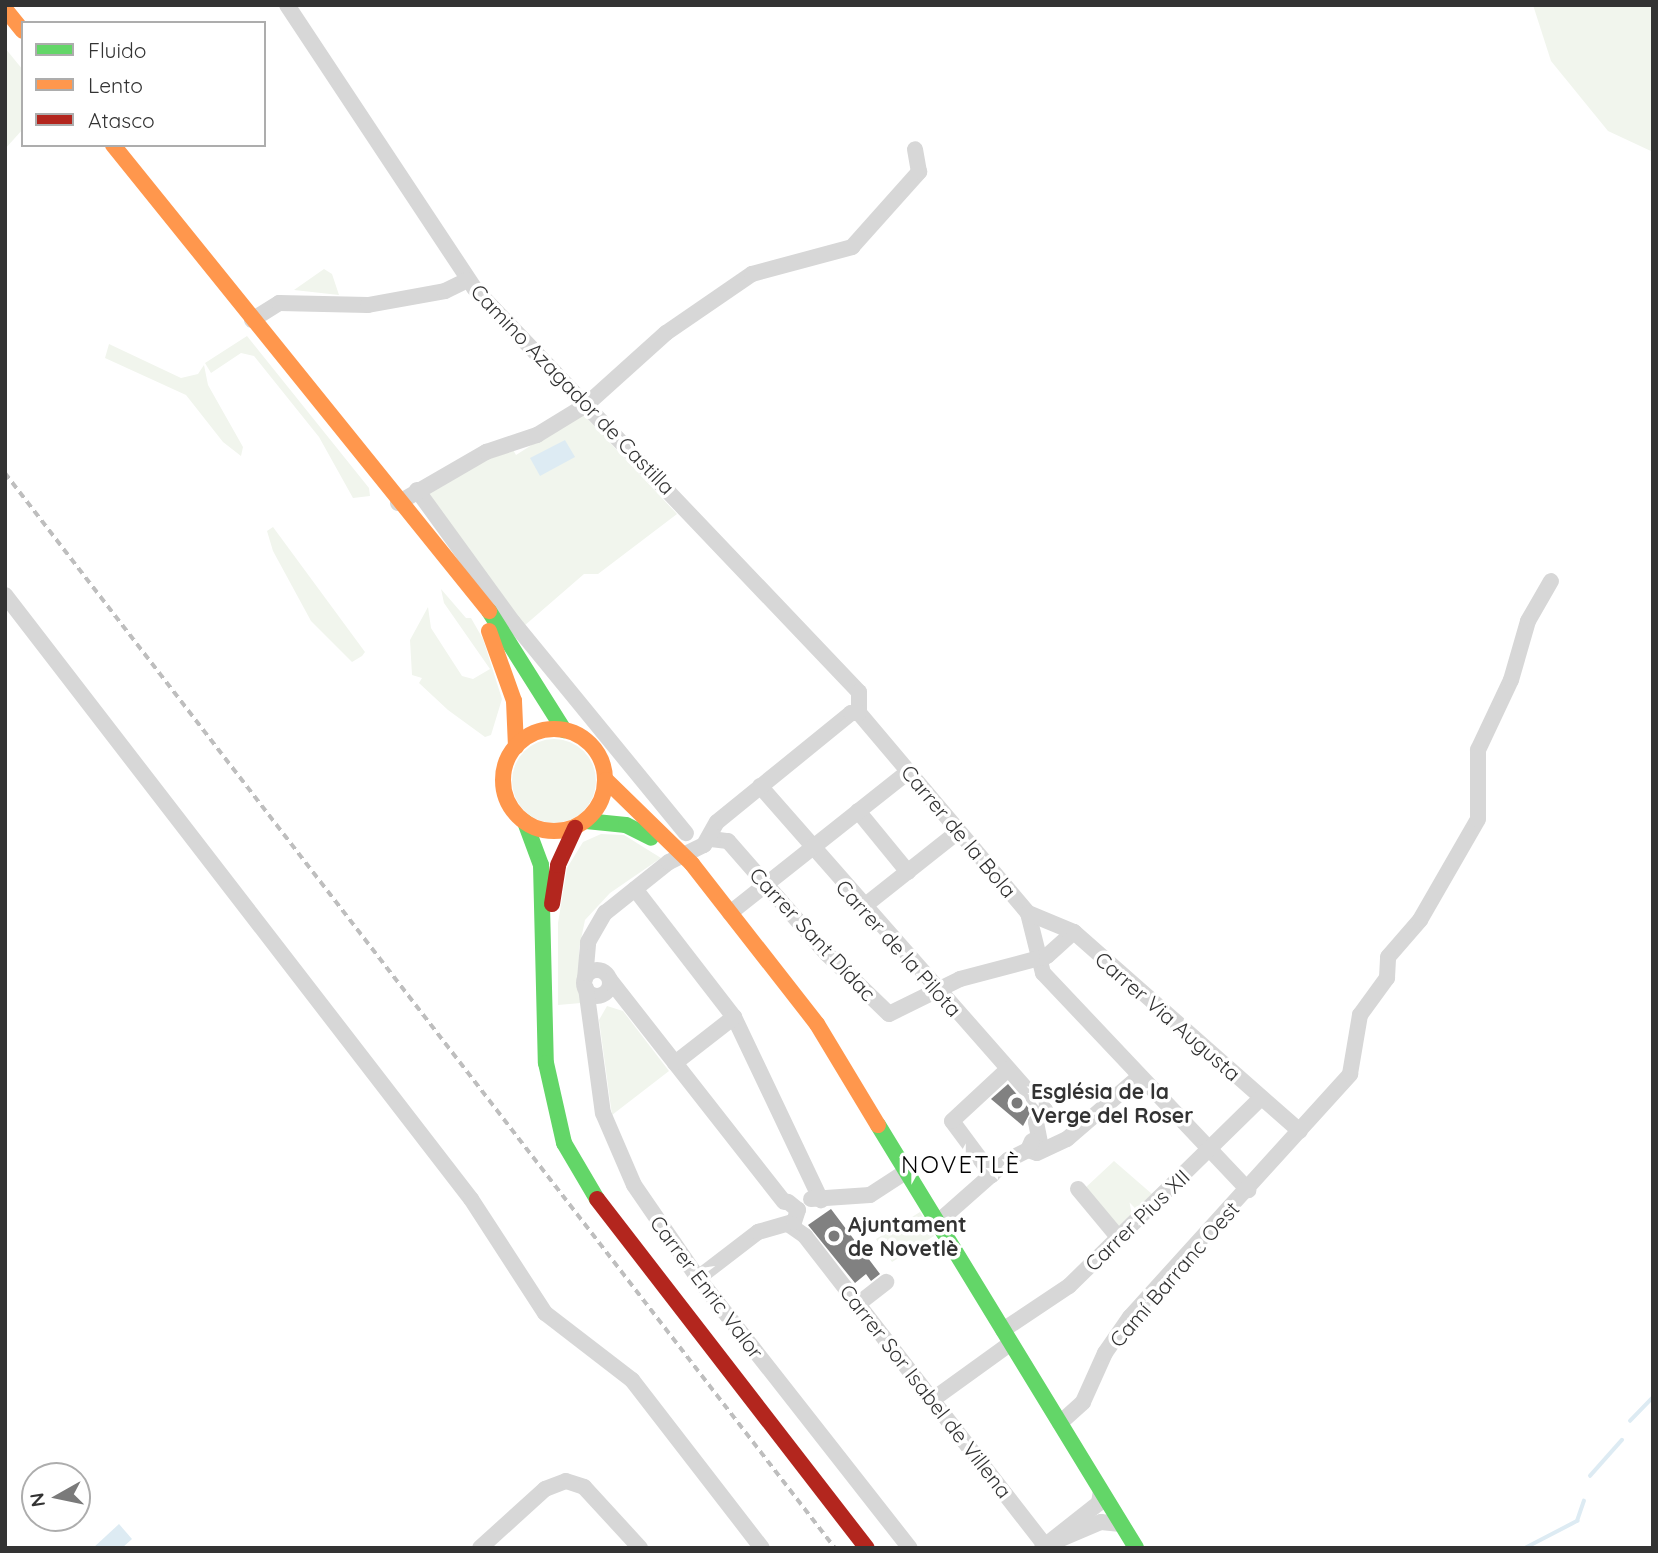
<!DOCTYPE html>
<html>
<head>
<meta charset="utf-8">
<style>
	body { margin:0 }
	#map { position:relative; width:1658px; height:1553px; overflow:hidden; background:#fff; font-family:Quicksand,sans-serif }
	div>[style] { position:absolute }
	[style*='--x'] { left:calc(var(--x)*1px); top:calc(var(--y)*1px); width:calc(var(--w)*1px); rotate:calc(var(--a)*1deg) }
	.green>* { inset:0; background:#f1f5ed }
	.round { border-radius:50% }
	.water>* { inset:0; background:#ddebf3 }
	.stream>* { height:3.5px; margin:-1.75px; padding:0 1.75px; transform-origin:1.75px; border-radius:1.75px; background:#ddebf3 }
	.building>* { inset:0; background:#818181 }
	.street>* { height:16px; margin:-8px; padding:0 8px; transform-origin:8px; border-radius:8px; background:#d7d7d7 }
	.street>.ring { margin:-8px; padding:0; box-sizing:content-box; background:none; border:16px solid #d7d7d7; border-radius:50% }
	.fast>* { height:16px; margin:-8px; padding:0 8px; transform-origin:8px; border-radius:8px; background:#63d668 }
	.slow>* { height:16px; margin:-8px; padding:0 8px; transform-origin:8px; border-radius:8px; background:#ff974d }
	.slow>.ring { margin:-8px; padding:0; box-sizing:content-box; background:none; border:16px solid #ff974d; border-radius:50% }
	.jam>* { height:16px; margin:-8px; padding:0 8px; transform-origin:8px; border-radius:8px; background:#b3261e }
	.rail>* { height:3.5px; margin-top:-1.75px; transform-origin:0; background:repeating-linear-gradient(90deg,#bebebe 0 7px,transparent 0 12px) }
	.dots>* { width:19px; height:19px; translate:-50% -50%; box-sizing:border-box; border:4px solid #fff; border-radius:50% }
	span { translate:-50% -50%; white-space:nowrap; text-align:center; line-height:1.15; -webkit-text-stroke:7px #fff; paint-order:stroke }
	.street-label { font-size:21px; color:#333 }
	.poi-label { font-size:21px; color:#333; font-weight:700 }
	.left { translate:0 -50%; text-align:left }
	.quarter-label { font-size:24px; color:#000; letter-spacing:2px }
	.frame { position:absolute; inset:0; border:7px solid #333; pointer-events:none }
	.legend { position:absolute; left:21px; top:21px; width:245px; height:126px; box-sizing:border-box; background:#fff; border:2px solid #adadad; margin:0; padding:9px 12px; list-style:none; font-size:21px; color:#333 }
	.legend li { display:flex; align-items:center; gap:14px; height:35px }
	.legend b { width:35px; border:2px solid #adadad }
	.north { position:absolute; left:21px; top:1462px; width:70px; height:70px; box-sizing:border-box; background:#fff; border:2px solid #adadad; border-radius:50%; rotate:261deg; font-size:19px; font-weight:700; line-height:28px; text-align:center; color:#333 }
	.north::after { content:''; display:block; margin:auto; width:24px; height:32px; background:#7a7a7a; clip-path:polygon(50% 0,100% 100%,50% 72%,0 100%) }
</style>
</head>
<body>
<div id="map">
	<div class="green">
		<i style="clip-path:polygon(1533px 5px,1653px 5px,1653px 152px,1608px 131px,1551px 61px)"></i>
		<i style="clip-path:polygon(5px 48px,23px 70px,23px 129px,5px 149px)"></i>
		<i style="clip-path:polygon(324px 269px,332px 274px,339px 295px,294px 290px)"></i>
		<i style="clip-path:polygon(247px 336px,369px 488px,370px 496px,353px 498px,319px 437px,254px 356px,241px 353px,211px 373px,205px 363px)"></i>
		<i style="clip-path:polygon(109px 344px,181px 378px,198px 374px,204px 365px,208px 385px,243px 447px,241px 456px,223px 442px,186px 395px,105px 358px)"></i>
		<i style="clip-path:polygon(582px 413px,677px 514px,598px 574px,584px 574px,524px 626px,427px 494px,511px 446px,516px 455px)"></i>
		<i style="clip-path:polygon(273px 527px,365px 652px,362px 656px,352px 662px,311px 621px,273px 551px,267px 531px)"></i>
		<i style="clip-path:polygon(441px 589px,466px 618px,471px 618px,483px 639px,502px 699px,491px 735px,485px 737px,448px 710px,419px 683px,422px 678px,412px 675px,410px 640px,428px 607px,431px 628px,462px 676px,473px 679px,490px 669px,444px 603px)"></i>
		<i class="round" style="left:512px;top:739px;width:84px;height:84px"></i>
		<i style="clip-path:polygon(601px 834px,624px 835px,661px 858px,610px 893px,585px 920px,579px 949px,581px 1003px,558px 1005px,558px 923px,567px 868px,583px 842px)"></i>
		<i style="clip-path:polygon(607px 1006px,623px 1011px,669px 1071px,612px 1115px,599px 1020px)"></i>
		<i style="clip-path:polygon(1114px 1161px,1152px 1194px,1117px 1228px,1084px 1189px)"></i>
		<i style="clip-path:polygon(920px 1212px,934px 1236px,892px 1262px,876px 1239px)"></i>
	</div>
	<div class="water">
		<i style="clip-path:polygon(565px 440px,575px 457px,540px 476px,530px 458px)"></i>
		<i style="clip-path:polygon(119px 1524px,132px 1539px,122px 1548px,93px 1548px)"></i>
	</div>
	<div class="stream">
		<i style="--x:1630;--y:1421;--w:33;--a:-46"></i>
		<i style="--x:1590;--y:1476;--w:48;--a:-48.4"></i>
		<i style="--x:1525;--y:1548;--w:59;--a:-27.4"></i>
		<i style="--x:1577;--y:1521;--w:21;--a:-71"></i>
	</div>
	<div class="building">
		<i style="clip-path:polygon(1008px 1084px,1031px 1111px,1023px 1126px,991px 1099px)"></i>
		<i style="clip-path:polygon(831px 1209px,880px 1274px,871px 1281px,866px 1274px,855px 1283px,808px 1225px)"></i>
	</div>
	<div class="street">
		<i style="--x:287;--y:5;--w:339;--a:56.5"></i>
		<i style="--x:474;--y:288;--w:558;--a:46.38"></i>
		<i style="--x:859;--y:692;--w:21;--a:90"></i>
		<i style="--x:252;--y:320;--w:32;--a:-32"></i>
		<i style="--x:279;--y:303;--w:89;--a:1.3"></i>
		<i style="--x:368;--y:305;--w:78;--a:-10.3"></i>
		<i style="--x:445;--y:291;--w:25;--a:-26"></i>
		<i style="--x:417;--y:490;--w:163;--a:54"></i>
		<i style="--x:513;--y:622;--w:273;--a:50.7"></i>
		<i style="--x:398;--y:503;--w:102;--a:-30.1"></i>
		<i style="--x:486;--y:452;--w:54;--a:-18.4"></i>
		<i style="--x:537;--y:435;--w:57;--a:-31.5"></i>
		<i style="--x:586;--y:405;--w:108;--a:-42"></i>
		<i style="--x:666;--y:333;--w:104;--a:-34.5"></i>
		<i style="--x:752;--y:274;--w:104;--a:-15.1"></i>
		<i style="--x:852;--y:247;--w:101;--a:-48.2"></i>
		<i style="--x:919;--y:172;--w:23;--a:-100"></i>
		<i style="--x:5;--y:595;--w:763;--a:52.35"></i>
		<i style="--x:471;--y:1199;--w:136;--a:57"></i>
		<i style="--x:545;--y:1313;--w:110;--a:37.6"></i>
		<i style="--x:632;--y:1380;--w:212;--a:52.3"></i>
		<i style="--x:859;--y:713;--w:262;--a:49.8"></i>
		<i style="--x:1028;--y:913;--w:62;--a:76"></i>
		<i style="--x:1043;--y:973;--w:299;--a:46.6"></i>
		<i style="--x:760;--y:786;--w:432;--a:48.7"></i>
		<i style="--x:1045;--y:1110;--w:15;--a:127"></i>
		<i style="--x:1036;--y:1122;--w:25;--a:79"></i>
		<i style="--x:858;--y:811;--w:79;--a:50.7"></i>
		<i style="--x:711;--y:839;--w:17;--a:7"></i>
		<i style="--x:728;--y:841;--w:150;--a:48.8"></i>
		<i style="--x:827;--y:954;--w:86;--a:44.1"></i>
		<i style="--x:889;--y:1014;--w:79;--a:-26.2"></i>
		<i style="--x:960;--y:979;--w:90;--a:-14.8"></i>
		<i style="--x:1047;--y:956;--w:36;--a:-42"></i>
		<i style="--x:635;--y:889;--w:162;--a:52.3"></i>
		<i style="--x:734;--y:1017;--w:203;--a:64.6"></i>
		<i style="--x:863;--y:907;--w:122;--a:-38.4"></i>
		<i style="--x:730;--y:913;--w:228;--a:-38.4"></i>
		<i style="--x:1028;--y:913;--w:50;--a:22.4"></i>
		<i style="--x:1074;--y:932;--w:301;--a:41.4"></i>
		<i class="ring" style="left:584px;top:970px;width:10px;height:10px"></i>
		<i style="--x:585;--y:979;--w:37;--a:-85"></i>
		<i style="--x:588;--y:942;--w:34;--a:-60"></i>
		<i style="--x:605;--y:913;--w:82;--a:-38.6"></i>
		<i style="--x:669;--y:862;--w:39;--a:-26"></i>
		<i style="--x:704;--y:845;--w:26;--a:-61"></i>
		<i style="--x:717;--y:822;--w:173;--a:-39.1"></i>
		<i style="--x:851;--y:713;--w:8;--a:0"></i>
		<i style="--x:610;--y:980;--w:282;--a:51.9"></i>
		<i style="--x:586;--y:988;--w:126;--a:82.3"></i>
		<i style="--x:603;--y:1113;--w:78;--a:66.7"></i>
		<i style="--x:634;--y:1185;--w:113;--a:55.5"></i>
		<i style="--x:698;--y:1278;--w:343;--a:51.9"></i>
		<i style="--x:675;--y:1063;--w:75;--a:-37.9"></i>
		<i style="--x:1028;--y:1150;--w:9;--a:18"></i>
		<i style="--x:1037;--y:1153;--w:33;--a:-25"></i>
		<i style="--x:1067;--y:1139;--w:96;--a:-40.8"></i>
		<i style="--x:992;--y:1175;--w:67;--a:-126.5"></i>
		<i style="--x:952;--y:1121;--w:76;--a:-42.9"></i>
		<i style="--x:1078;--y:1189;--w:62;--a:50.2"></i>
		<i style="--x:811;--y:1199;--w:59;--a:-3.9"></i>
		<i style="--x:870;--y:1195;--w:44;--a:-33"></i>
		<i style="--x:938;--y:1222;--w:94;--a:-41.5"></i>
		<i style="--x:1008;--y:1160;--w:22;--a:-27"></i>
		<i style="--x:1028;--y:1150;--w:10;--a:-66"></i>
		<i style="--x:788;--y:1224;--w:21;--a:35"></i>
		<i style="--x:805;--y:1236;--w:391;--a:52.2"></i>
		<i style="--x:698;--y:1278;--w:76;--a:-37.5"></i>
		<i style="--x:758;--y:1232;--w:37;--a:-16"></i>
		<i style="--x:794;--y:1222;--w:13;--a:-72"></i>
		<i style="--x:798;--y:1210;--w:13;--a:-141"></i>
		<i style="--x:858;--y:1304;--w:36;--a:-38"></i>
		<i style="--x:1003;--y:1330;--w:79;--a:-33.7"></i>
		<i style="--x:1069;--y:1286;--w:269;--a:-44.4"></i>
		<i style="--x:932;--y:1400;--w:97;--a:-35.8"></i>
		<i style="--x:1060;--y:1423;--w:31;--a:-42"></i>
		<i style="--x:1083;--y:1402;--w:54;--a:-65.8"></i>
		<i style="--x:1105;--y:1353;--w:44;--a:-55.2"></i>
		<i style="--x:1130;--y:1317;--w:328;--a:-47.8"></i>
		<i style="--x:1350;--y:1074;--w:60;--a:-80.4"></i>
		<i style="--x:1360;--y:1015;--w:46;--a:-53.9"></i>
		<i style="--x:1387;--y:978;--w:21;--a:-87"></i>
		<i style="--x:1388;--y:957;--w:49;--a:-49.1"></i>
		<i style="--x:1420;--y:920;--w:116;--a:-60.1"></i>
		<i style="--x:1478;--y:819;--w:69;--a:-90"></i>
		<i style="--x:1478;--y:750;--w:77;--a:-64.8"></i>
		<i style="--x:1511;--y:680;--w:61;--a:-73.9"></i>
		<i style="--x:1528;--y:621;--w:46;--a:-60.1"></i>
		<i style="--x:1054;--y:1542;--w:51;--a:-23.1"></i>
		<i style="--x:1101;--y:1522;--w:20;--a:6"></i>
		<i style="--x:480;--y:1548;--w:88;--a:-42.2"></i>
		<i style="--x:545;--y:1489;--w:22;--a:-21"></i>
		<i style="--x:566;--y:1481;--w:19;--a:18"></i>
		<i style="--x:584;--y:1487;--w:83;--a:47.4"></i>
		<i style="--x:1042;--y:1548;--w:73;--a:-38.3"></i>
		<i style="--x:1099;--y:1503;--w:12;--a:-81"></i>
	</div>
	<div class="fast">
		<i style="--x:489;--y:611;--w:141;--a:57.8"></i>
		<i style="--x:586;--y:821;--w:40;--a:5.7"></i>
		<i style="--x:626;--y:825;--w:28;--a:27"></i>
		<i style="--x:525;--y:822;--w:46;--a:69.6"></i>
		<i style="--x:541;--y:865;--w:198;--a:88.6"></i>
		<i style="--x:546;--y:1063;--w:82;--a:77.3"></i>
		<i style="--x:564;--y:1143;--w:65;--a:59.5"></i>
		<i style="--x:878;--y:1125;--w:495;--a:58.6"></i>
	</div>
	<div class="slow">
		<i style="--x:5;--y:9;--w:28;--a:51"></i>
		<i style="--x:113;--y:145;--w:599;--a:51.1"></i>
		<i style="--x:489;--y:631;--w:74;--a:70.3"></i>
		<i style="--x:514;--y:701;--w:46;--a:87.5"></i>
		<i class="ring" style="left:503px;top:729px;width:86px;height:86px"></i>
		<i style="--x:606;--y:780;--w:120;--a:44.3"></i>
		<i style="--x:692;--y:864;--w:203;--a:52"></i>
		<i style="--x:817;--y:1024;--w:118;--a:58.9"></i>
	</div>
	<div class="jam">
		<i style="--x:552;--y:904;--w:39;--a:-81"></i>
		<i style="--x:558;--y:865;--w:41;--a:-65.3"></i>
		<i style="--x:597;--y:1199;--w:441;--a:52.3"></i>
	</div>
	<div class="rail">
		<i style="--x:5;--y:473;--w:1358;--a:52.33"></i>
	</div>
	<div class="dots">
		<i style="left:1017px;top:1103px;background:#7a7a7a"></i>
		<i style="left:834px;top:1236px;background:#7a7a7a"></i>
	</div>
	<div class="street-label">
		<span style="left:573px;top:389px;rotate:46deg">Camino Azagador de Castilla</span>
		<span style="left:959px;top:831px;rotate:50deg">Carrer de la Bola</span>
		<span style="left:813px;top:934px;rotate:47deg">Carrer Sant Dídac</span>
		<span style="left:899px;top:948px;rotate:48deg">Carrer de la Pilota</span>
		<span style="left:1168px;top:1016px;rotate:41deg">Carrer Via Augusta</span>
		<span style="left:1137px;top:1220px;rotate:-44deg">Carrer Pius XII</span>
		<span style="left:1174px;top:1274px;rotate:-49deg">Camí Barranc Oest</span>
		<span style="left:707px;top:1287px;rotate:53deg">Carrer Enric Valor</span>
		<span style="left:926px;top:1391px;rotate:52deg">Carrer Sor Isabel de Villena</span>
	</div>
	<div class="poi-label">
		<span class="left" style="left:1031px;top:1103px">Església de la<br>Verge del Roser</span>
		<span class="left" style="left:848px;top:1236px">Ajuntament<br>de Novetlè</span>
	</div>
	<div class="quarter-label">
		<span style="left:961px;top:1165px">NOVETLÈ</span>
	</div>
	<div class="frame"></div>
	<ul class="legend">
	<li><b style="height:9px;background:#63d668"></b>Fluido</li>
	<li><b style="height:9px;background:#ff974d"></b>Lento</li>
	<li><b style="height:9px;background:#b3261e"></b>Atasco</li>
	</ul>
	<div class="north">N</div>
</div>
</body>
</html>
